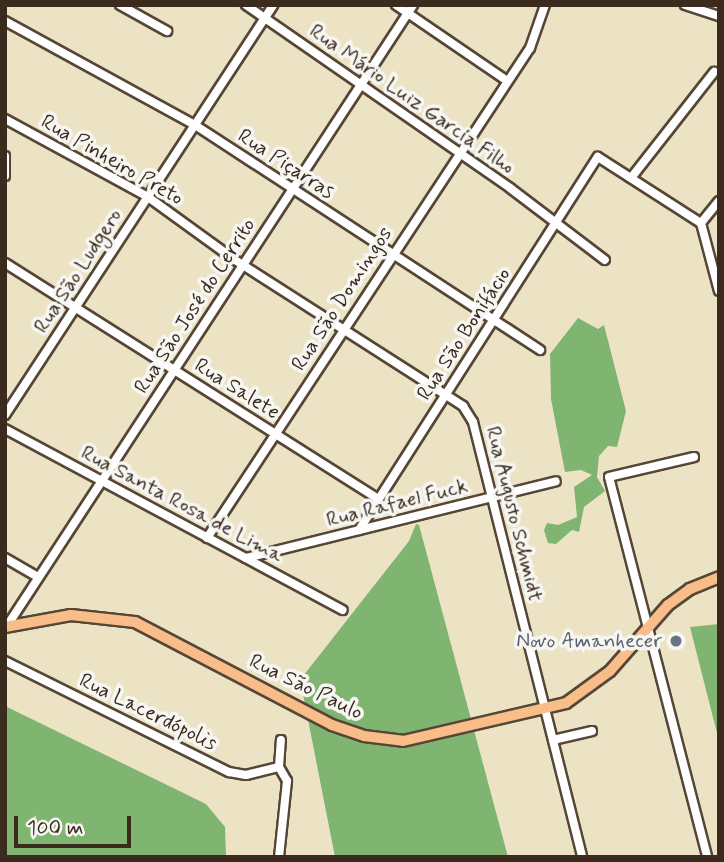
<!DOCTYPE html>
<html>
<head>
<meta charset="utf-8">
<style>
	body { margin:0 }
	#map { position:relative; width:724px; height:862px; overflow:hidden; background:#ece3c5; font-family:Mynerve,sans-serif }
	div>[style] { position:absolute }
	[style*='--x'] { left:calc(var(--x)*1px); top:calc(var(--y)*1px); width:calc(var(--w)*1px); rotate:calc(var(--a)*1deg) }
	.forest>* { inset:0; background:#80b571 }
	.roads { filter:drop-shadow(2px 0 #564637) drop-shadow(-2px 0 #564637) drop-shadow(0 2px #564637) drop-shadow(0 -2px #564637) }
	.minor>* { height:8px; margin:-4px; padding:0 4px; transform-origin:4px; border-radius:4px; background:#fff }
	.major>* { height:10px; margin:-5px; padding:0 5px; transform-origin:5px; border-radius:5px; background:#f8bd89 }
	.dots>* { width:19px; height:19px; translate:-50% -50%; box-sizing:border-box; border:4px solid #f6f6f2; border-radius:50% }
	span { translate:-50% -50%; white-space:nowrap; text-align:center; line-height:1.15; -webkit-text-stroke:7px #f6f6f2; paint-order:stroke }
	.street-label { font-size:21px; color:#3b2a1e }
	.worship-label { font-size:21px; color:#5b616d }
	.right { translate:-100% -50%; text-align:right }
	.frame { position:absolute; inset:0; border:7px solid #3b2a1e; pointer-events:none }
	.scale { position:absolute; left:14px; top:816px; width:117px; height:32px; box-sizing:border-box; border:4px solid #3b2a1e; border-top:0; padding-left:9px; font-size:21px; line-height:24px; white-space:nowrap; color:#3b2a1e; -webkit-text-stroke:5px #f6f6f2; paint-order:stroke }
</style>
</head>
<body>
<div id="map">
	<div class="forest">
		<i style="clip-path:polygon(578px 318px,598px 329px,604px 325px,626px 411px,617px 447px,608px 446px,599px 456px,597px 477px,605px 491px,584px 507px,579px 532px,572px 530px,556px 544px,548px 543px,544px 530px,547px 523px,558px 525px,577px 517px,574px 487px,592px 475px,581px 470px,565px 472px,551px 399px,550px 354px)"></i>
		<i style="clip-path:polygon(416px 524px,419px 525px,508px 857px,335px 857px,303px 694px,296px 685px,409px 541px)"></i>
		<i style="clip-path:polygon(719px 624px,719px 741px,690px 627px)"></i>
		<i style="clip-path:polygon(5px 706px,206px 804px,225px 827px,226px 857px,5px 857px)"></i>
	</div>
	<div class="roads">
		<div class="minor">
			<i style="--x:120;--y:5;--w:54;--a:29"></i>
			<i style="--x:246;--y:5;--w:321;--a:34.7"></i>
			<i style="--x:510;--y:188;--w:119;--a:37.2"></i>
			<i style="--x:396;--y:5;--w:133;--a:34.3"></i>
			<i style="--x:685;--y:5;--w:36;--a:18"></i>
			<i style="--x:5;--y:21;--w:217;--a:28.7"></i>
			<i style="--x:195;--y:125;--w:412;--a:33.1"></i>
			<i style="--x:5;--y:119;--w:163;--a:28.6"></i>
			<i style="--x:148;--y:197;--w:107;--a:35.9"></i>
			<i style="--x:235;--y:260;--w:271;--a:32.6"></i>
			<i style="--x:463;--y:406;--w:19;--a:58"></i>
			<i style="--x:473;--y:422;--w:448;--a:75.9"></i>
			<i style="--x:5;--y:156;--w:20;--a:90"></i>
			<i style="--x:631;--y:178;--w:135;--a:-51.9"></i>
			<i style="--x:701;--y:223;--w:70;--a:75.2"></i>
			<i style="--x:701;--y:223;--w:28;--a:-51"></i>
			<i style="--x:5;--y:263;--w:441;--a:32.3"></i>
			<i style="--x:5;--y:415;--w:490;--a:-56.8"></i>
			<i style="--x:5;--y:429;--w:383;--a:28.2"></i>
			<i style="--x:694;--y:457;--w:87;--a:166.8"></i>
			<i style="--x:609;--y:477;--w:392;--a:75.5"></i>
			<i style="--x:359;--y:530;--w:443;--a:-57.4"></i>
			<i style="--x:598;--y:157;--w:122;--a:32.7"></i>
			<i style="--x:207;--y:538;--w:587;--a:-56.61"></i>
			<i style="--x:530;--y:48;--w:46;--a:-70.8"></i>
			<i style="--x:5;--y:558;--w:38;--a:30"></i>
			<i style="--x:246;--y:558;--w:319;--a:-13.9"></i>
			<i style="--x:7;--y:626;--w:742;--a:-56.82"></i>
			<i style="--x:5;--y:661;--w:250;--a:26.4"></i>
			<i style="--x:229;--y:772;--w:17;--a:10"></i>
			<i style="--x:246;--y:775;--w:34;--a:-14"></i>
			<i style="--x:553;--y:740;--w:40;--a:-13"></i>
			<i style="--x:279;--y:767;--w:16;--a:60"></i>
			<i style="--x:287;--y:781;--w:76;--a:96"></i>
			<i style="--x:279;--y:767;--w:27;--a:-86"></i>
		</div>
		<div class="major">
			<i style="--x:5;--y:627;--w:67;--a:-10.3"></i>
			<i style="--x:71;--y:615;--w:64;--a:6.2"></i>
			<i style="--x:135;--y:622;--w:222;--a:27.6"></i>
			<i style="--x:332;--y:725;--w:34;--a:19"></i>
			<i style="--x:364;--y:736;--w:39;--a:7"></i>
			<i style="--x:403;--y:741;--w:167;--a:-13.1"></i>
			<i style="--x:566;--y:703;--w:54;--a:-36"></i>
			<i style="--x:610;--y:671;--w:88;--a:-48.7"></i>
			<i style="--x:668;--y:605;--w:27;--a:-36"></i>
			<i style="--x:690;--y:589;--w:31;--a:-22"></i>
		</div>
	</div>
	<div class="dots">
		<i style="left:676px;top:641px;background:#6b7280"></i>
	</div>
	<div class="street-label">
		<span style="left:412px;top:99px;rotate:35deg">Rua Mário Luiz Garcia Filho</span>
		<span style="left:112px;top:160px;rotate:30deg">Rua Pinheiro Preto</span>
		<span style="left:286px;top:164px;rotate:33deg">Rua Piçarras</span>
		<span style="left:78px;top:271px;rotate:-57deg">Rua São Ludgero</span>
		<span style="left:342px;top:299px;rotate:-57deg">Rua São Domingos</span>
		<span style="left:195px;top:306px;rotate:-57deg">Rua São José do Cerrito</span>
		<span style="left:464px;top:334px;rotate:-57deg">Rua São Bonifácio</span>
		<span style="left:237px;top:389px;rotate:32deg">Rua Salete</span>
		<span style="left:397px;top:503px;rotate:-14deg">Rua Rafael Fuck</span>
		<span style="left:182px;top:504px;rotate:28deg">Rua Santa Rosa de Lima</span>
		<span style="left:514px;top:514px;rotate:76deg">Rua Augusto Schmidt</span>
		<span style="left:306px;top:687px;rotate:26deg">Rua São Paulo</span>
		<span style="left:148px;top:712px;rotate:26deg">Rua Lacerdópolis</span>
	</div>
	<div class="worship-label">
		<span class="right" style="left:662px;top:641px">Novo Amanhecer</span>
	</div>
	<div class="frame"></div>
	<div class="scale">100 m</div>
</div>
</body>
</html>
